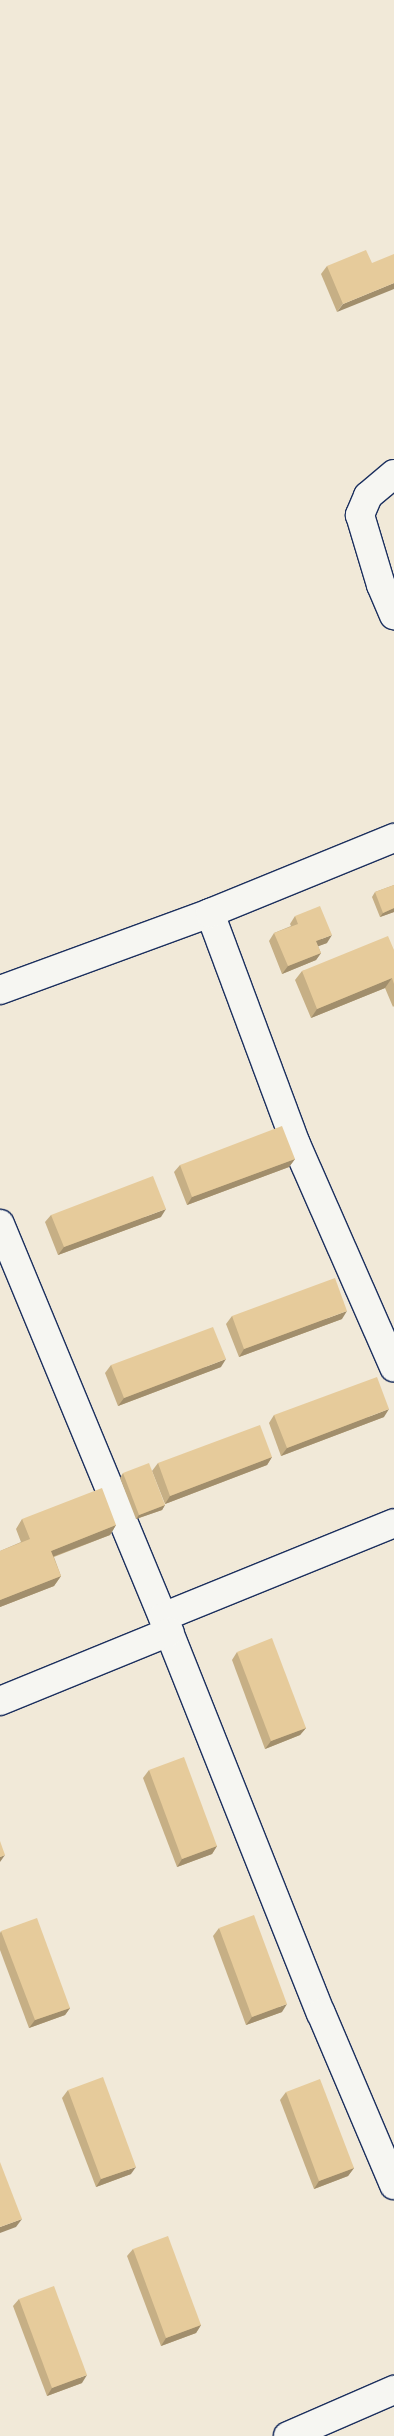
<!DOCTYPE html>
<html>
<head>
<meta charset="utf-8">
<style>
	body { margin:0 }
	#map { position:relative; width:394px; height:2436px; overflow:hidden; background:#f1e9d8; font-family:Kalam,sans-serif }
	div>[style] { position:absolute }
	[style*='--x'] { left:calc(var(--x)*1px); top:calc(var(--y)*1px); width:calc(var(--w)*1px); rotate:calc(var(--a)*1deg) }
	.roads { filter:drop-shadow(1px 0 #1b2f5e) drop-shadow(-1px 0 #1b2f5e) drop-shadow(0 1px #1b2f5e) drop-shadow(0 -1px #1b2f5e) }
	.street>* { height:28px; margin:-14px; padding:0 14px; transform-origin:14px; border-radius:14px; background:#f6f6f2 }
	.wall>* { inset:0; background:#c6af85 }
	.shaded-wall>* { inset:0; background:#a18e6c }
	.building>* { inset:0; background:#e6cb9b }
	span { translate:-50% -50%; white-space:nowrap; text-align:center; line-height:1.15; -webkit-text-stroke:4.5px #f6f6f2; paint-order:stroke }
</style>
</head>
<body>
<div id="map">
	<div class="roads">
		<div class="street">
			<i style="--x:394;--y:474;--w:34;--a:140"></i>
			<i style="--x:368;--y:496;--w:21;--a:113"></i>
			<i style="--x:360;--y:515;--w:73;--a:73.3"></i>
			<i style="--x:381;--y:585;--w:33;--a:67"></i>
			<i style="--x:210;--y:913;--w:246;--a:69.6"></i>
			<i style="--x:296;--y:1144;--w:244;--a:66.3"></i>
			<i style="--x:0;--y:990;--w:224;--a:-20.1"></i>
			<i style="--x:210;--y:913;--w:199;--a:-22.2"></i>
			<i style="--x:0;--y:1224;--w:442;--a:67.5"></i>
			<i style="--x:169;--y:1632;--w:410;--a:68.3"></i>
			<i style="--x:321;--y:2013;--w:187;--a:67"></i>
			<i style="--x:163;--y:1617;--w:249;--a:-22.1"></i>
			<i style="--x:0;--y:1701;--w:183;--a:-22.2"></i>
			<i style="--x:288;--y:2436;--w:116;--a:-23.5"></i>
		</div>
	</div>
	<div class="wall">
		<i style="clip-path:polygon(372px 263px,337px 312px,321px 274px,327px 266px)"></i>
		<i style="clip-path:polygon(394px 885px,394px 912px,380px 917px,372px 897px,375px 892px)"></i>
		<i style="clip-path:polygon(295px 916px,327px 943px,318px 946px,321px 953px,316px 960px,282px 974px,269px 941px,274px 933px,291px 926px,290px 924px)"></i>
		<i style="clip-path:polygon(394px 950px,394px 1006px,393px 1007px,385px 988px,311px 1018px,295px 980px,302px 971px)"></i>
		<i style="clip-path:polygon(295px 1159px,289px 1167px,187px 1205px,174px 1172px,180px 1165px)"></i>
		<i style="clip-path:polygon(51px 1215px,161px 1217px,58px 1255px,45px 1222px)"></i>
		<i style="clip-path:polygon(232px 1316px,342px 1319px,239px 1357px,226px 1324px)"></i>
		<i style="clip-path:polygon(111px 1365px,221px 1367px,118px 1406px,105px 1373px)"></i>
		<i style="clip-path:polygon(274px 1415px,384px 1417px,281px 1456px,269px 1423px)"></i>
		<i style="clip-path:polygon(272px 1457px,267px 1465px,165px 1504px,152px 1471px,158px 1463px)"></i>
		<i style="clip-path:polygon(123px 1473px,165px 1505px,162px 1510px,136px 1519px,120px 1478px)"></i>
		<i style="clip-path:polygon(22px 1519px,116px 1525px,110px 1535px,54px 1557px,61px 1576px,54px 1586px,0 1607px,0 1551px,21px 1542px,16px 1529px)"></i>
		<i style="clip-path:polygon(237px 1652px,306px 1728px,300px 1735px,265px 1749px,232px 1660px)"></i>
		<i style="clip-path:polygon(149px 1770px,217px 1846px,212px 1854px,177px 1867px,143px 1778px)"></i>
		<i style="clip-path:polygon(219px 1928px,282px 2012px,246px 2025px,213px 1936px)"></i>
		<i style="clip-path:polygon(1px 1931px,70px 2008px,65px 2015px,29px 2028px,0 1950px,0 1933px)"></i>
		<i style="clip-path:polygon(68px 2090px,131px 2174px,96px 2187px,62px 2098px)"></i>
		<i style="clip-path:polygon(286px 2092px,354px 2168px,348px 2176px,314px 2189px,280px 2100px)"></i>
		<i style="clip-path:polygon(133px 2249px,201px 2325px,196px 2333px,161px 2346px,127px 2256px)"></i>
		<i style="clip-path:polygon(19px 2299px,82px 2383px,47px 2396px,13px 2306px)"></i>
	</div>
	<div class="shaded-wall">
		<i style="clip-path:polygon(394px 283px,394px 289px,337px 312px,343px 304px)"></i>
		<i style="clip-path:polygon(394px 908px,394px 912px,380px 917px,383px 913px)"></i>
		<i style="clip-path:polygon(332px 935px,327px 943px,311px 949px,316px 941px)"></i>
		<i style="clip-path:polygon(321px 953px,316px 960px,282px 974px,288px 966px)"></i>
		<i style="clip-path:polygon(392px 978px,385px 988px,311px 1018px,317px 1009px)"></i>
		<i style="clip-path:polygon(295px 1159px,289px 1167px,187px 1205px,192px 1197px)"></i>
		<i style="clip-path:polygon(166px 1209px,161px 1217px,58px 1255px,64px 1247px)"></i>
		<i style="clip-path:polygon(347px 1311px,342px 1319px,239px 1357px,244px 1349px)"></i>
		<i style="clip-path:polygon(226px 1359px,221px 1367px,118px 1406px,124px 1398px)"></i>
		<i style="clip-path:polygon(389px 1409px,384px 1417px,281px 1456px,287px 1448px)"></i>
		<i style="clip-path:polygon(272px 1457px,267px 1465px,165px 1504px,170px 1496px)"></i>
		<i style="clip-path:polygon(165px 1505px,162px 1510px,136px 1519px,139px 1515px)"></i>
		<i style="clip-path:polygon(116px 1525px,110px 1535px,44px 1560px,51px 1551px)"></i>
		<i style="clip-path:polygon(61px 1576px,54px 1586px,0 1607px,0 1600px)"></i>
		<i style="clip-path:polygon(306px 1728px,300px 1735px,265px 1749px,271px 1741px)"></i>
		<i style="clip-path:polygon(217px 1846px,212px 1854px,177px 1867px,182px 1859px)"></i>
		<i style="clip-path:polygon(5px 1855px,0 1862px,0 1857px)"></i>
		<i style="clip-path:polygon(287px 2004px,282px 2012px,246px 2025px,252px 2017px)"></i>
		<i style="clip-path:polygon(70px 2008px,65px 2015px,29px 2028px,35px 2020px)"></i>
		<i style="clip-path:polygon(136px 2167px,131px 2174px,96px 2187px,101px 2179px)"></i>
		<i style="clip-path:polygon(354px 2168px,348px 2176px,314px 2189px,319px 2181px)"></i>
		<i style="clip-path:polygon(22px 2219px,16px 2227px,0 2233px,0 2227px)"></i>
		<i style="clip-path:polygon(201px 2325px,196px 2333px,161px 2346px,166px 2338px)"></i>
		<i style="clip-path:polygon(87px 2375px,82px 2383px,47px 2396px,52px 2388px)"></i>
	</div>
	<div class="building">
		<i style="clip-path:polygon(366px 250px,372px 263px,394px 254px,394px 283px,343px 304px,327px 266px)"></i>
		<i style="clip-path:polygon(394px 885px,394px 908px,383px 913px,375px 892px)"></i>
		<i style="clip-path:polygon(320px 906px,332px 935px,316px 941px,321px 953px,288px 966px,274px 933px,298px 924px,295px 916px)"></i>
		<i style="clip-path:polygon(388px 936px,394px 950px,394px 984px,392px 978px,317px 1009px,302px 971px)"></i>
		<i style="clip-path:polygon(282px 1126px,295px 1159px,192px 1197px,180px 1165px)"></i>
		<i style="clip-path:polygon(153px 1176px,166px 1209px,64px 1247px,51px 1215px)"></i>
		<i style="clip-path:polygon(335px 1278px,347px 1311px,244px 1349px,232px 1316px)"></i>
		<i style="clip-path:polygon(213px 1327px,226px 1359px,124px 1398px,111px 1365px)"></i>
		<i style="clip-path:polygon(377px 1377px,389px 1409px,287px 1448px,274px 1415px)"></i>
		<i style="clip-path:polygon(260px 1425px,272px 1457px,170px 1496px,158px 1463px)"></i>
		<i style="clip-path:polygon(149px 1463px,165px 1505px,139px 1515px,123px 1473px)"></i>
		<i style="clip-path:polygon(102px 1488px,116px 1525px,51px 1551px,61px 1576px,0 1600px,0 1551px,30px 1539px,22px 1519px)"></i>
		<i style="clip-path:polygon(272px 1638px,306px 1728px,271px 1741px,237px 1652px)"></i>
		<i style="clip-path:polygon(184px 1757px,217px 1846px,182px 1859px,149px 1770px)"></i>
		<i style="clip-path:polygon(0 1841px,5px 1855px,0 1857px)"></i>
		<i style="clip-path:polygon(254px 1915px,287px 2004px,252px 2017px,219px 1928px)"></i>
		<i style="clip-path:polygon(37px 1918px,70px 2008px,35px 2020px,1px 1931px)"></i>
		<i style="clip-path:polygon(103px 2077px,136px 2167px,101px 2179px,68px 2090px)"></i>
		<i style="clip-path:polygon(320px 2079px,354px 2168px,319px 2181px,286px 2092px)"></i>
		<i style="clip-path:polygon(0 2162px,22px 2219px,0 2227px)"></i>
		<i style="clip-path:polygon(168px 2236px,201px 2325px,166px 2338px,133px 2249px)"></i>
		<i style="clip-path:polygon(54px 2286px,87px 2375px,52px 2388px,19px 2299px)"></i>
	</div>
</div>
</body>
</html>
